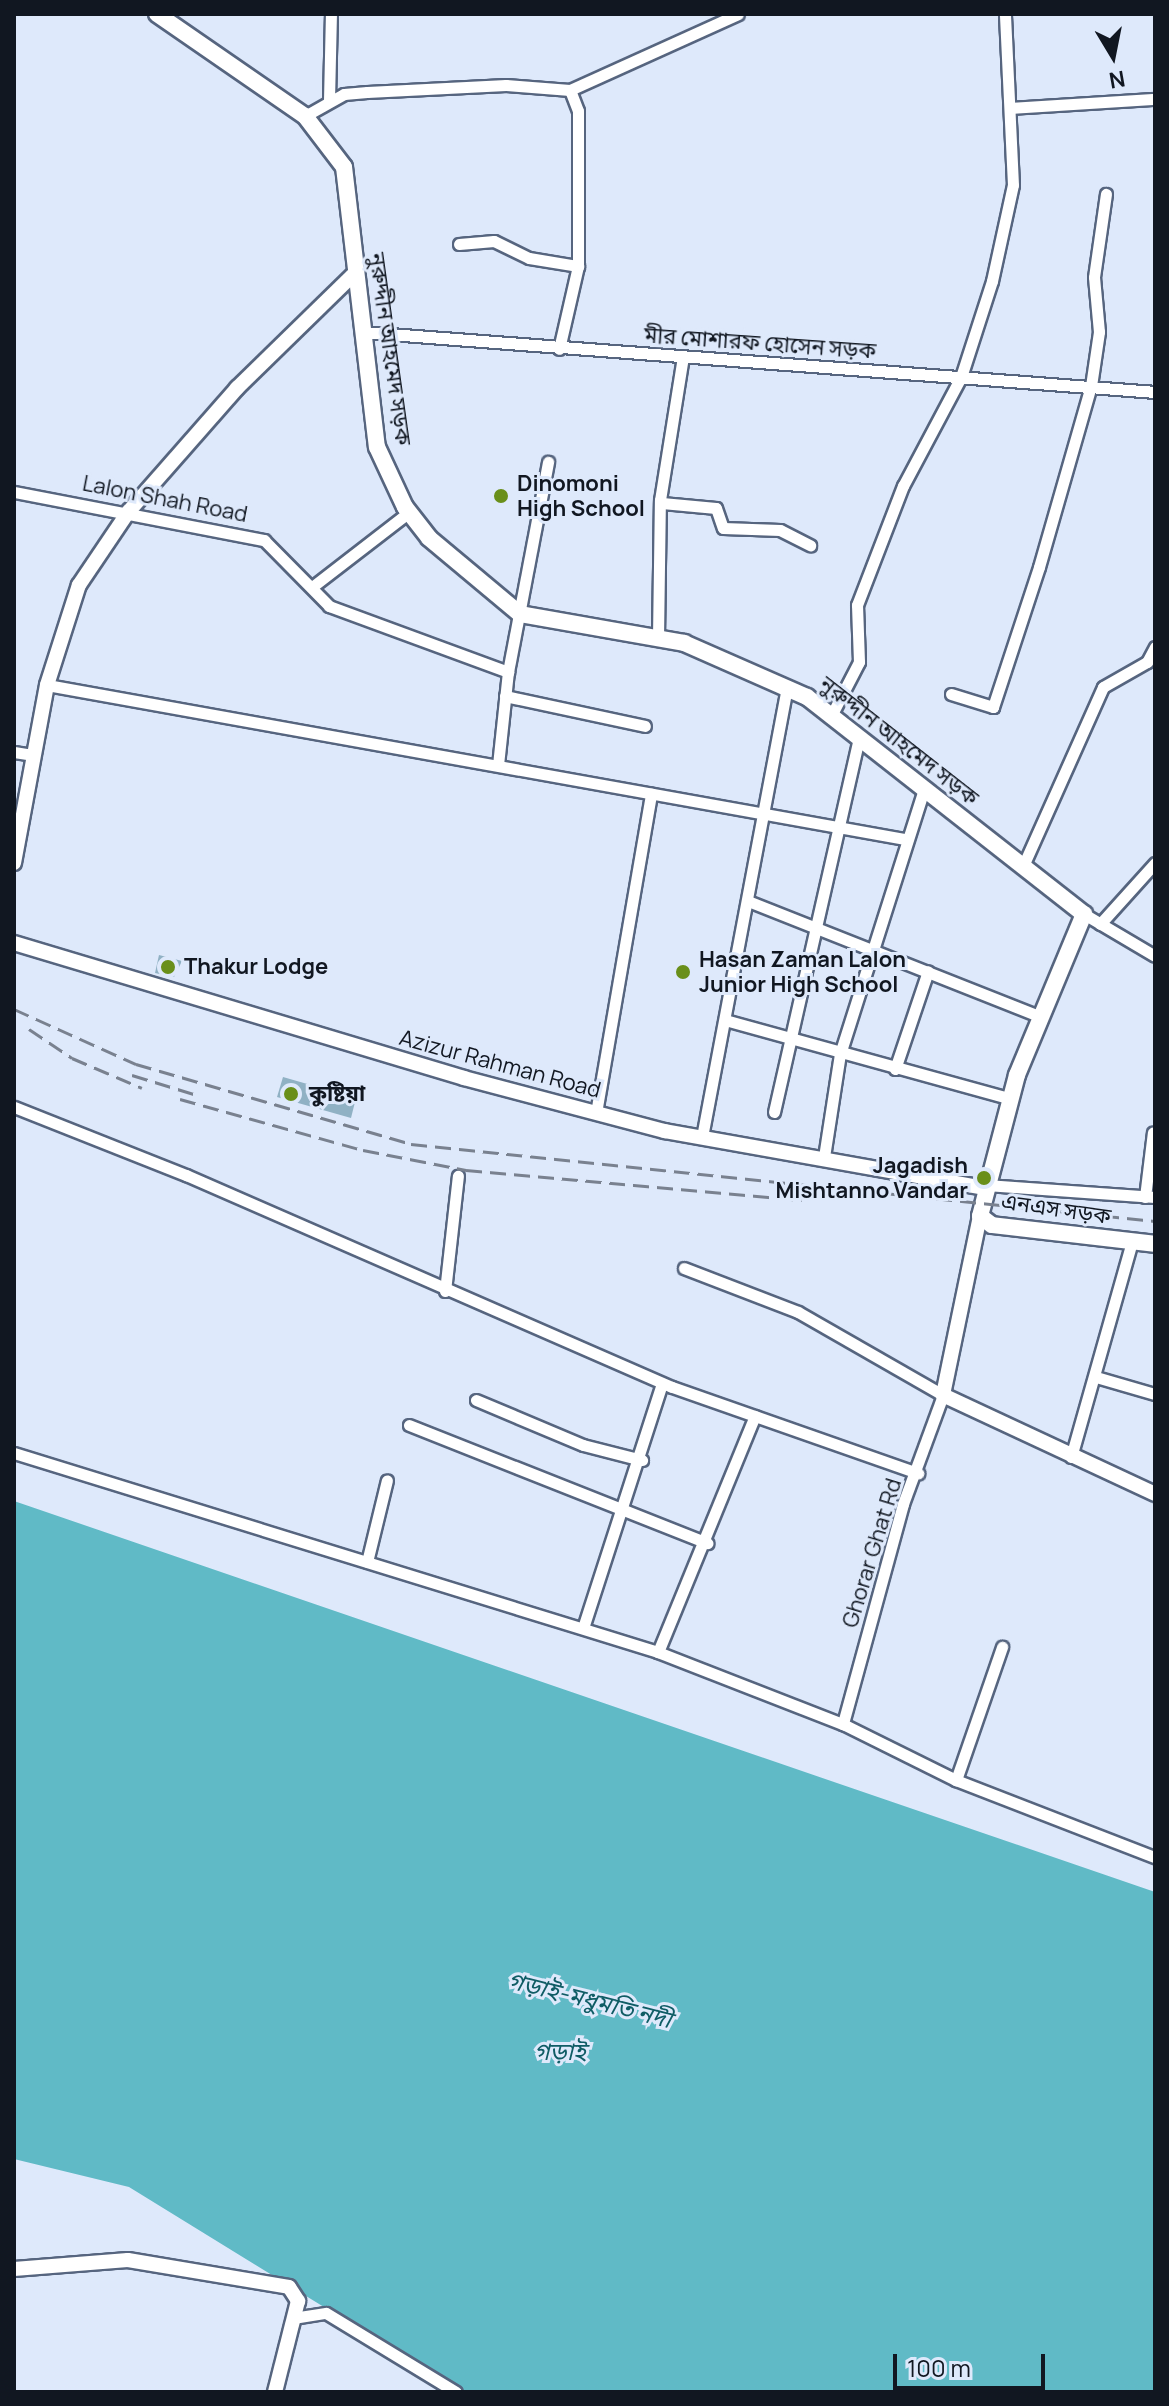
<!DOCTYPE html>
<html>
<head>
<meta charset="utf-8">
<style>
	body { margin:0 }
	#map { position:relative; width:1169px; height:2406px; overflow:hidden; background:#dee9fb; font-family:Manrope,"Noto Sans Bengali",sans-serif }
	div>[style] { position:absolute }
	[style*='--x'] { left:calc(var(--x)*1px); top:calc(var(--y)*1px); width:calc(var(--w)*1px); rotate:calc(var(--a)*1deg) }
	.water>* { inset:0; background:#60bac6 }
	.building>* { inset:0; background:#90b1c4 }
	.roads { filter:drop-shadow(2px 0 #56657f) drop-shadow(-2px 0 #56657f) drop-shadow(0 2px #56657f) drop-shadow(0 -2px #56657f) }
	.minor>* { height:11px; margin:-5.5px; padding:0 5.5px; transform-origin:5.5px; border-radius:5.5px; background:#fff }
	.tertiary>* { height:14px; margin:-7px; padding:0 7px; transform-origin:7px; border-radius:7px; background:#fff }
	.secondary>* { height:16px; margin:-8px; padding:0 8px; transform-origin:8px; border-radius:8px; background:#fff }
	.rail>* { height:3px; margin-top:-1.5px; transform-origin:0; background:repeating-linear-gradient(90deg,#79818f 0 16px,transparent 0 24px) }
	.dots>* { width:22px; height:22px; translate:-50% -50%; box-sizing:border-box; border:4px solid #dee9fb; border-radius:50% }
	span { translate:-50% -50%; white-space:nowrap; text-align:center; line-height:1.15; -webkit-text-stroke:6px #dee9fb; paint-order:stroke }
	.street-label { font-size:22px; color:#111721 }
	.poi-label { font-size:22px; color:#111721; font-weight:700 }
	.left { translate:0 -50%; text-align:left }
	.right { translate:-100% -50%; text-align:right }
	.water-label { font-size:24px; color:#0f5c65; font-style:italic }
	.frame { position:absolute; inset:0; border:16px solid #111721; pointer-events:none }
	.north { position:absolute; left:1073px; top:16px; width:80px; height:80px; -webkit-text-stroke:6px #dee9fb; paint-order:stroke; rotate:170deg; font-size:22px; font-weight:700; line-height:32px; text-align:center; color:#111721 }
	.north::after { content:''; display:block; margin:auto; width:28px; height:36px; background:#111721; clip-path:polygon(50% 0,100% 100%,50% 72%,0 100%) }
	.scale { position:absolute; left:893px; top:2354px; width:152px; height:36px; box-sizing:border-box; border:4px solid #111721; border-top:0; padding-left:10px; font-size:24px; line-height:28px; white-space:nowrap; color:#111721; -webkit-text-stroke:6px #dee9fb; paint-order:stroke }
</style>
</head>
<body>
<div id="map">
	<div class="water">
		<i style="clip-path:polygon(14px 1501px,1155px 1892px,1155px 2392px,462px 2392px,129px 2187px,14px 2159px)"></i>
	</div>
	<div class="building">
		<i style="clip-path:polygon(159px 955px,182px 961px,174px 977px,155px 973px)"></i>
		<i style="clip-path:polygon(283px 1077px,356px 1098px,351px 1118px,277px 1097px)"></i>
	</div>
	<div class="roads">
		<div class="minor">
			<i style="--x:570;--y:90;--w:184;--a:-24.3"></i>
			<i style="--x:329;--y:100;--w:86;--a:-88.7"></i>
			<i style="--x:1011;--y:108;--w:144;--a:-3.6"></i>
			<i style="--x:305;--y:116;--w:45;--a:-29.4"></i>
			<i style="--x:344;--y:94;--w:23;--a:-5"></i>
			<i style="--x:367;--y:92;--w:139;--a:-2.9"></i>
			<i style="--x:506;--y:85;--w:64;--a:4.5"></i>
			<i style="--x:570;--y:90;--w:22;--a:69"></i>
			<i style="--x:578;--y:111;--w:155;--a:90"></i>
			<i style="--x:578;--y:266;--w:85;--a:102.9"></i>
			<i style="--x:459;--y:244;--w:35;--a:-5"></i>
			<i style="--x:494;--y:241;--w:39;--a:26"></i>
			<i style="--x:529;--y:258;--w:50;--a:9.3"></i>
			<i style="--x:363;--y:332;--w:794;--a:4.33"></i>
			<i style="--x:14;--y:492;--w:255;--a:10.9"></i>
			<i style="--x:264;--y:540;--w:93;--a:45.4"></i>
			<i style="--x:329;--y:606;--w:191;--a:20.2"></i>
			<i style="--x:662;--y:503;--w:54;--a:5.3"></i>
			<i style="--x:716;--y:508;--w:21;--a:71"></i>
			<i style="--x:723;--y:528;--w:57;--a:2"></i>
			<i style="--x:780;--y:530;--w:34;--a:27"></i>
			<i style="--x:312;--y:587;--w:123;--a:-37.7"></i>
			<i style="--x:658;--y:638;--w:138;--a:-89.2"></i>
			<i style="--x:660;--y:500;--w:145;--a:-80.9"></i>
			<i style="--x:47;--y:685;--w:872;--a:10.18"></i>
			<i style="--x:951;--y:694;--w:44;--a:17.2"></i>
			<i style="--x:993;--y:707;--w:147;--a:-71.8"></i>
			<i style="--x:1039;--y:567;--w:188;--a:-74"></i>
			<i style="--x:1091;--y:386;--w:55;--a:-81.6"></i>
			<i style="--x:1099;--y:332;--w:55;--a:-95.2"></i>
			<i style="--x:1094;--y:277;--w:84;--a:-81.8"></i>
			<i style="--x:505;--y:696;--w:143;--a:12.1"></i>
			<i style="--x:831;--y:716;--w:61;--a:-62.6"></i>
			<i style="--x:859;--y:662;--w:57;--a:-92"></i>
			<i style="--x:857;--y:605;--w:128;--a:-68.9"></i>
			<i style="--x:903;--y:486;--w:123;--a:-62"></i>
			<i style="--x:961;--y:377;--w:101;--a:-72.1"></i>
			<i style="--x:992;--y:281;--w:98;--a:-77.7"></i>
			<i style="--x:1013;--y:185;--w:171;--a:-92.7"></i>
			<i style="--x:14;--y:752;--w:20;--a:9"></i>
			<i style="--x:498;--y:765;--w:94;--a:-83.9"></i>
			<i style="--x:508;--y:672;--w:214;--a:-79.2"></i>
			<i style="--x:1023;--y:866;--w:196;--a:-65.9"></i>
			<i style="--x:1103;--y:687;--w:51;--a:-29.6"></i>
			<i style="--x:1147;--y:662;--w:17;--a:-62"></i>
			<i style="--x:748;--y:901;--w:313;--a:21.6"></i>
			<i style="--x:1084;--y:914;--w:82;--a:30.6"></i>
			<i style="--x:1100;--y:924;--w:82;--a:-48"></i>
			<i style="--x:725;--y:1020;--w:297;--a:15.4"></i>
			<i style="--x:895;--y:1069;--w:103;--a:-71.4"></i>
			<i style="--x:14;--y:1107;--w:185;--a:21.6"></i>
			<i style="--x:186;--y:1175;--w:530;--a:23.57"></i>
			<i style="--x:672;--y:1387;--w:261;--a:19.3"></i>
			<i style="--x:774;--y:1112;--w:385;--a:-77.2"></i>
			<i style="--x:596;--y:1113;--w:324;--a:-80.2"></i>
			<i style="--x:702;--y:1137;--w:459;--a:-79.3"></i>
			<i style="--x:824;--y:1157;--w:104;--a:-81.2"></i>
			<i style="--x:840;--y:1054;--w:278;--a:-72.4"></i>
			<i style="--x:986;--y:1185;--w:169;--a:4.1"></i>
			<i style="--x:1145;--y:1197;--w:65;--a:-83"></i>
			<i style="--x:684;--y:1268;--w:122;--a:21.1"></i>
			<i style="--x:798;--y:1312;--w:167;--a:29.8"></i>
			<i style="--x:943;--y:1395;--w:116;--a:110.2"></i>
			<i style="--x:903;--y:1504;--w:228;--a:105.3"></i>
			<i style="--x:445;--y:1291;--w:116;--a:-83.6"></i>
			<i style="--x:1096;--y:1377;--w:61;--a:16.1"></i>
			<i style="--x:476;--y:1400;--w:116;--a:22.8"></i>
			<i style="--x:583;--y:1445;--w:61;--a:14.3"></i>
			<i style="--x:409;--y:1425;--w:321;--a:21.6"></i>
			<i style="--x:14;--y:1453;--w:674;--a:17.17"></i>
			<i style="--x:658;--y:1652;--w:199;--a:21.3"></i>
			<i style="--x:843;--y:1724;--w:126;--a:26.4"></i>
			<i style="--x:956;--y:1780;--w:213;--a:21.2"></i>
			<i style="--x:1071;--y:1457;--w:223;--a:-74.2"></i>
			<i style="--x:367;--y:1562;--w:84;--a:-76.3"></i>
			<i style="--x:583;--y:1628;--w:257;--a:-72.1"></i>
			<i style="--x:658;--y:1652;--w:255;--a:-67.7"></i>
			<i style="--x:956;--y:1780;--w:141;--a:-70.9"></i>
			<i style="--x:293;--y:2318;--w:33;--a:-9"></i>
			<i style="--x:326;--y:2313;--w:152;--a:31.3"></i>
		</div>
		<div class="tertiary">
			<i style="--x:14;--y:863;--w:181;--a:-79.5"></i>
			<i style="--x:47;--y:685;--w:105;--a:-72.3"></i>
			<i style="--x:79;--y:585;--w:89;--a:-56"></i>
			<i style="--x:129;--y:511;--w:164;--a:-48.7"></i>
			<i style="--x:237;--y:388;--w:166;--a:-44.3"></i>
			<i style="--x:14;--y:943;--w:470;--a:16.7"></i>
			<i style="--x:464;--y:1078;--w:208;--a:14.8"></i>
			<i style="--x:665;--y:1131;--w:324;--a:10.1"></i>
			<i style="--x:980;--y:1216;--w:183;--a:101.7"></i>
			<i style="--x:943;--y:1395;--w:234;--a:25"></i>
			<i style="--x:14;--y:2269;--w:114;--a:-4.5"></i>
			<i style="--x:128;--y:2260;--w:163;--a:9.5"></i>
			<i style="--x:289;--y:2287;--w:17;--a:57"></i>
			<i style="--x:298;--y:2301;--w:94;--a:104.2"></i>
		</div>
		<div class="secondary">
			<i style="--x:157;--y:14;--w:180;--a:34.6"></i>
			<i style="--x:305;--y:116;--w:64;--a:52.6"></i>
			<i style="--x:344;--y:167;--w:282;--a:83.3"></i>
			<i style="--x:377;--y:447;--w:66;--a:65"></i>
			<i style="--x:405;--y:507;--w:39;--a:52"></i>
			<i style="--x:429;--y:538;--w:119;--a:39.9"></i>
			<i style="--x:520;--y:614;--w:167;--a:10"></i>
			<i style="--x:684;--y:643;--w:134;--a:23.7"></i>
			<i style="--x:807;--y:697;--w:352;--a:38.1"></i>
			<i style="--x:1084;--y:914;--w:174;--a:112.6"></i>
			<i style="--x:1017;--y:1075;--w:146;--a:104.7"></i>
			<i style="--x:980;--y:1216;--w:15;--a:37"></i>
			<i style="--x:992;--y:1225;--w:164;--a:6.6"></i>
		</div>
	</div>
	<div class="rail">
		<i style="--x:14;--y:1009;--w:134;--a:24.3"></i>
		<i style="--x:136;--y:1064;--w:286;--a:16.2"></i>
		<i style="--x:411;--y:1144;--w:748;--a:5.91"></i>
		<i style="--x:29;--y:1029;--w:52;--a:34"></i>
		<i style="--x:72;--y:1058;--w:76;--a:23.2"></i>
		<i style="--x:132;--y:1075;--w:68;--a:17.1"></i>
		<i style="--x:180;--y:1099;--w:190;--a:15.6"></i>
		<i style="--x:363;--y:1150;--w:105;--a:11"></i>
		<i style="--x:466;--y:1170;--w:337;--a:5.1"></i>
	</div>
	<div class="dots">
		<i style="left:501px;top:496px;background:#698f1a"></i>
		<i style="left:168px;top:967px;background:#698f1a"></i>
		<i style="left:683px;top:972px;background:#698f1a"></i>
		<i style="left:291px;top:1094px;background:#698f1a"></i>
		<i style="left:984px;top:1178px;background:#698f1a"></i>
	</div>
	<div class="street-label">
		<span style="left:760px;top:343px;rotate:4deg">মীর মোশারফ হোসেন সড়ক</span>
		<span style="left:390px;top:349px;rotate:82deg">নুরুদ্দীন আহমেদ সড়ক</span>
		<span style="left:165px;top:499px;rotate:11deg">Lalon Shah Road</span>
		<span style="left:899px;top:741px;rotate:38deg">নুরুদ্দীন আহমেদ সড়ক</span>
		<span style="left:500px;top:1064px;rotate:15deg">Azizur Rahman Road</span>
		<span style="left:1056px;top:1209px;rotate:8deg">এনএস সড়ক</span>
		<span style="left:872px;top:1553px;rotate:-73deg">Ghorar Ghat Rd</span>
	</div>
	<div class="poi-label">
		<span class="left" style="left:517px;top:496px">Dinomoni<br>High School</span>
		<span class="left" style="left:699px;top:972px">Hasan Zaman Lalon<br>Junior High School</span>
		<span class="left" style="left:184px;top:967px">Thakur Lodge</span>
		<span class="left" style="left:309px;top:1094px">কুষ্টিয়া</span>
		<span class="right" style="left:968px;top:1178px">Jagadish<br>Mishtanno Vandar</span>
	</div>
	<div class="water-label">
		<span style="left:590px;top:1999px;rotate:14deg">গড়াই-মধুমতি নদী</span>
		<span style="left:560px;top:2051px">গড়াই</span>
	</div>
	<div class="frame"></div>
	<div class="north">N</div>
	<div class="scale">100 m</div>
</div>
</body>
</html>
